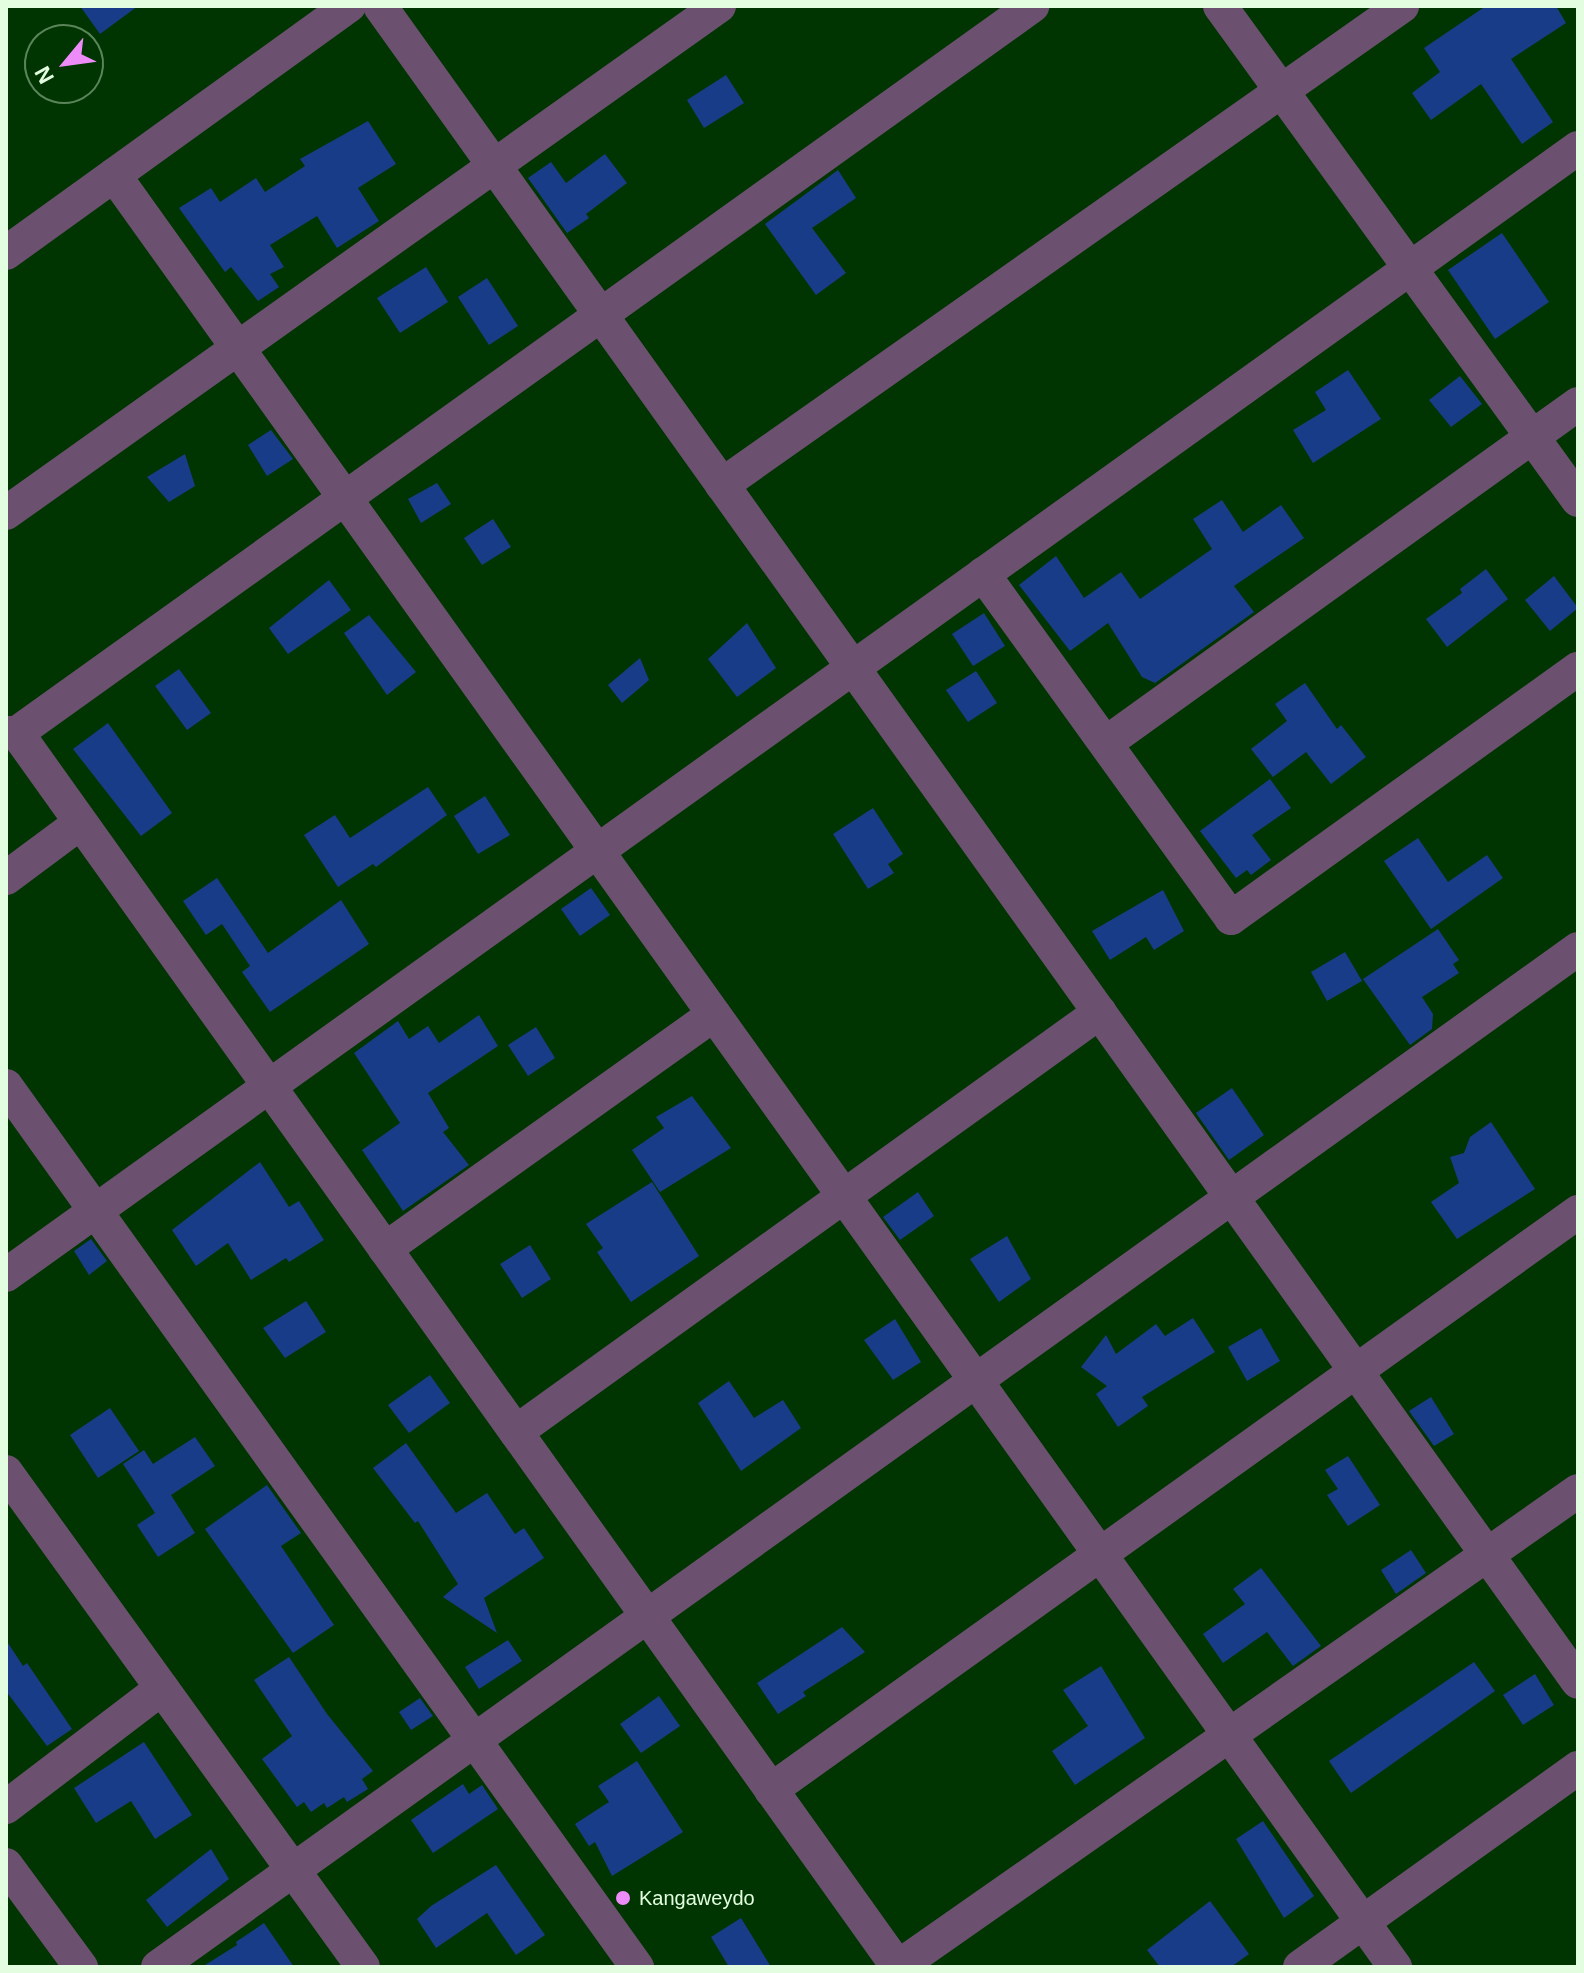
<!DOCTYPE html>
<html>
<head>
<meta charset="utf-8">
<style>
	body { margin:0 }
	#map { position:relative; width:1584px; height:1973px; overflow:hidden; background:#003501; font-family:Helvetica,sans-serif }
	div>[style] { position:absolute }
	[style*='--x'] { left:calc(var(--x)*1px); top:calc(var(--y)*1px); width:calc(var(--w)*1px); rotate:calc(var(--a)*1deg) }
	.building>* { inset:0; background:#193c89 }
	.street>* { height:34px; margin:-17px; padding:0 17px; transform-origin:17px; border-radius:17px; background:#6c506f }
	.dots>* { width:22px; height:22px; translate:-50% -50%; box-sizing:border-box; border:4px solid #003501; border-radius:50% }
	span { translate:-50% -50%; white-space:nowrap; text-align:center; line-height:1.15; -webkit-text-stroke:6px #003501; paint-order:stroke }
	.poi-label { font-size:20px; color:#e2fddf }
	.left { translate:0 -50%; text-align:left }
	.frame { position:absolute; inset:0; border:8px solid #e2fddf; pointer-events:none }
	.north { position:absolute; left:24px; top:24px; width:80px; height:80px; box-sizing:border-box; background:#003501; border:2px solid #5a855a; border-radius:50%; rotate:241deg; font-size:22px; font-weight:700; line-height:32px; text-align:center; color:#e2fddf }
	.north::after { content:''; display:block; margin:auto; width:28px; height:36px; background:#ed8cf9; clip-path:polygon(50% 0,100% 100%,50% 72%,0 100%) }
</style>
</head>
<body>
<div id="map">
	<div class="building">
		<i style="clip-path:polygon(80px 6px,138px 6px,100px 34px)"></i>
		<i style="clip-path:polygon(1486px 6px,1556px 6px,1566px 23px,1511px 59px,1553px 122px,1522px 144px,1481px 84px,1431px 120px,1412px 93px,1440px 72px,1424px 48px)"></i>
		<i style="clip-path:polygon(726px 75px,744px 103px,704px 128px,687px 100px)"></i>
		<i style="clip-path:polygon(368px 121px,396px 164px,358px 188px,379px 221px,337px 248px,317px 216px,270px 245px,284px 267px,270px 274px,279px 287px,258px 301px,231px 267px,225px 272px,179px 208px,211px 188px,220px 202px,256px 178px,265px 192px,305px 166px,300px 159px)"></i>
		<i style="clip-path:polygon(605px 154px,627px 183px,586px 214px,589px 218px,567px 233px,528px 178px,551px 162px,566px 183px)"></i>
		<i style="clip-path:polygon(838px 170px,856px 198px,812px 228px,846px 273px,816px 295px,765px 224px)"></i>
		<i style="clip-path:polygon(1502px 233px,1549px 302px,1495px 339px,1448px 270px)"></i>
		<i style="clip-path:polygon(426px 267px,448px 302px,400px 333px,377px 298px)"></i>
		<i style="clip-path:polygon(487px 278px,518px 326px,489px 345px,458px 297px)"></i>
		<i style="clip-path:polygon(1348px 370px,1381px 419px,1313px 463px,1293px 430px,1326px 410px,1315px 392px)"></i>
		<i style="clip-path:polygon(1460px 376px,1482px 404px,1451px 427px,1429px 400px)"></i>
		<i style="clip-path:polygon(271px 430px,293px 459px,267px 476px,248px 445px)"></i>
		<i style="clip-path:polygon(185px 454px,195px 486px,169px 502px,147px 477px)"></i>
		<i style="clip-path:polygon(437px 483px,451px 504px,421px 523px,408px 499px)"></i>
		<i style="clip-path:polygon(1222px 500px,1243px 532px,1281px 505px,1304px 538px,1234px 586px,1254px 612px,1155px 683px,1142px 677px,1108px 623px,1070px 651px,1019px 585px,1056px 556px,1084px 598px,1121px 572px,1140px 599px,1212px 549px,1193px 519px)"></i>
		<i style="clip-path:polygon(493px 519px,511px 547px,482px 565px,464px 538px)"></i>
		<i style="clip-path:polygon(1486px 569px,1508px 599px,1447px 647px,1426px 619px,1462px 593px,1460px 589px)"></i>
		<i style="clip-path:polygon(1554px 576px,1578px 608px,1550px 631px,1525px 600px)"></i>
		<i style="clip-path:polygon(329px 580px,351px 610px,288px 654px,269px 628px)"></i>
		<i style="clip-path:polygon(984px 613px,1005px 646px,973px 666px,952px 634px)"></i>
		<i style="clip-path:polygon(369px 615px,416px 672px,387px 695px,344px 633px)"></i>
		<i style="clip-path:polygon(747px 623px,776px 668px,737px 697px,708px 659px)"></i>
		<i style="clip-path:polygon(640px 658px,649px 680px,622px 703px,608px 685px)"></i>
		<i style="clip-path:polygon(179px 669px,211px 713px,187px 730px,155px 686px)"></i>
		<i style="clip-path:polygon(976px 671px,997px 703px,968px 722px,946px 690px)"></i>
		<i style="clip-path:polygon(1305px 683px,1337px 729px,1341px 725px,1366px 757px,1331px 784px,1306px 752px,1273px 777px,1251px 749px,1287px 721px,1275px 704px)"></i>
		<i style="clip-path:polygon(108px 723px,172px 813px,141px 836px,73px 749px)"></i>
		<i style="clip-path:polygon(1270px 779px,1291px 808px,1252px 835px,1271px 860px,1251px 875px,1247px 870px,1236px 878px,1200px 831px)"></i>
		<i style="clip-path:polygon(428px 787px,447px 815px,376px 867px,373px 864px,338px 887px,304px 835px,335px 815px,350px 838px)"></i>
		<i style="clip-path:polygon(485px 796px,510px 835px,478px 854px,454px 816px)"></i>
		<i style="clip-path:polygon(873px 808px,903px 854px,888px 864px,894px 873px,868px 889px,833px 834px)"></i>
		<i style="clip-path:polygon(1418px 838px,1448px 882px,1487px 855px,1503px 878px,1431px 929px,1384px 861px)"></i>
		<i style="clip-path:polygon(217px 878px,268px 953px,341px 900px,369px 944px,270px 1012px,242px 972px,250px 966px,222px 924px,206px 935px,183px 901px)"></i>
		<i style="clip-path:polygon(591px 888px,610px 915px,580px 936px,561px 909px)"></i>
		<i style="clip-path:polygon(1163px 890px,1184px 931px,1154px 950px,1146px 937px,1110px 960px,1092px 931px)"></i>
		<i style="clip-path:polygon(1438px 929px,1459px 960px,1453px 964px,1459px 973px,1422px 997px,1433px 1014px,1432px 1029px,1410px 1045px,1363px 979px)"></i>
		<i style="clip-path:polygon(1345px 952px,1362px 981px,1327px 1001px,1311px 972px)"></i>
		<i style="clip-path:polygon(479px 1015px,498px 1046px,428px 1093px,449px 1128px,443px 1132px,469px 1165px,403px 1211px,362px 1150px,400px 1123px,354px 1053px,398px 1021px,409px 1039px,428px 1026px,439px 1043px)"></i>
		<i style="clip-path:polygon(536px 1027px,555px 1058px,528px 1076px,508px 1045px)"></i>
		<i style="clip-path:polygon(1232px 1088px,1264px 1135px,1229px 1160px,1196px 1113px)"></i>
		<i style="clip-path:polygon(692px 1096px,731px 1148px,660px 1192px,632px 1150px,664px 1128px,656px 1117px)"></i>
		<i style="clip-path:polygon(1491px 1122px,1535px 1189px,1457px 1239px,1431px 1202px,1459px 1183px,1450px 1157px,1464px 1153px,1470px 1137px)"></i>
		<i style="clip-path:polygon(260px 1162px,289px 1207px,299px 1201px,324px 1240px,289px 1262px,286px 1258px,251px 1280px,228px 1243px,196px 1266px,172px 1230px)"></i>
		<i style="clip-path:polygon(652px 1182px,699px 1256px,631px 1302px,597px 1252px,603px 1248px,586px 1224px)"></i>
		<i style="clip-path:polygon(918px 1192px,934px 1216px,900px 1240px,883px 1217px)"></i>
		<i style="clip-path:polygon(1007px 1236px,1031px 1279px,999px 1302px,970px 1259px)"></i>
		<i style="clip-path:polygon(91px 1239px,107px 1261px,89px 1275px,74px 1251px)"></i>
		<i style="clip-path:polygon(530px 1245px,551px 1279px,522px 1298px,500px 1264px)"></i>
		<i style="clip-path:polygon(306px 1301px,326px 1332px,285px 1358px,263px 1328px)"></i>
		<i style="clip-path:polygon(1193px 1318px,1215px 1352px,1142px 1397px,1148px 1406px,1118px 1427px,1096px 1394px,1107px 1386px,1081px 1367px,1106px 1335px,1116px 1354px,1156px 1324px,1165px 1336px)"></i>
		<i style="clip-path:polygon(895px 1319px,921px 1362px,893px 1380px,864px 1340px)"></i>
		<i style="clip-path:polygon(1261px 1328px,1280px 1361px,1247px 1381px,1228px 1347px)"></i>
		<i style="clip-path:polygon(430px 1375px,450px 1403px,409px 1433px,388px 1405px)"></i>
		<i style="clip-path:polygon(729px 1381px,754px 1418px,783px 1400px,801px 1428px,741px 1471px,698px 1403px)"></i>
		<i style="clip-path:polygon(1431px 1397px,1454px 1434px,1434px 1446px,1409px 1411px)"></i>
		<i style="clip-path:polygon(110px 1408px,139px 1451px,98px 1478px,70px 1435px)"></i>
		<i style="clip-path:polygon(195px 1437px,215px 1466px,171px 1495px,195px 1533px,158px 1557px,137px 1525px,155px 1513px,123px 1464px,144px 1450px,153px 1464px)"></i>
		<i style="clip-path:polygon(406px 1443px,456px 1513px,487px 1493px,515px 1534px,524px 1528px,544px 1558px,484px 1598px,497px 1633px,443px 1597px,458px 1584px,418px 1521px,415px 1523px,373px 1468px)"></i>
		<i style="clip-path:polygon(1348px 1456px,1380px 1505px,1348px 1526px,1327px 1495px,1338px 1489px,1325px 1470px)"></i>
		<i style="clip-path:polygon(267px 1485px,301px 1533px,281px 1546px,334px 1625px,293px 1653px,205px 1529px)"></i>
		<i style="clip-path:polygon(1411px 1550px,1426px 1573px,1396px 1594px,1381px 1570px)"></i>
		<i style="clip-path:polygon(1261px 1568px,1321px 1646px,1293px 1666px,1267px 1632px,1223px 1663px,1203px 1634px,1245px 1604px,1233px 1589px)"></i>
		<i style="clip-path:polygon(842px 1627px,865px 1652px,803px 1692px,806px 1696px,778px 1714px,757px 1683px)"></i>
		<i style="clip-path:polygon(6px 1640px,23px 1666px,27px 1663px,72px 1729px,47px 1746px,6px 1691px)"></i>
		<i style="clip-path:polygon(508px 1640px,522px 1661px,479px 1689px,465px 1667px)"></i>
		<i style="clip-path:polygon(289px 1657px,327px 1714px,373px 1771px,362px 1779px,368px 1789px,347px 1802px,344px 1797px,327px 1808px,324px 1803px,311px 1812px,304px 1802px,297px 1807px,262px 1759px,292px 1736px,254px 1680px)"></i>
		<i style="clip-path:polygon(1474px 1662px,1495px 1691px,1351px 1793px,1329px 1761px)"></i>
		<i style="clip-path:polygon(1101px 1666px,1145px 1738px,1075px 1785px,1052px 1751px,1088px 1726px,1063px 1690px)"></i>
		<i style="clip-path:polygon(1535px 1674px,1554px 1705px,1523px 1725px,1503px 1695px)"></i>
		<i style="clip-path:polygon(659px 1696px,680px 1726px,641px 1753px,620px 1724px)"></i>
		<i style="clip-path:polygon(420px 1698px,433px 1716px,411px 1730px,399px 1712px)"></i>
		<i style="clip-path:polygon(144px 1742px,192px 1815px,155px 1839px,131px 1801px,96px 1823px,74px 1788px)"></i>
		<i style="clip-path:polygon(637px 1761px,683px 1832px,612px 1876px,595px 1842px,589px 1846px,575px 1824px,609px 1802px,598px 1786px)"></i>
		<i style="clip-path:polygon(463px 1784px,469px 1794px,482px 1785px,498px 1809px,433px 1853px,411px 1820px)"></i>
		<i style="clip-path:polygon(1263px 1821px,1314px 1896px,1284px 1918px,1236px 1839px)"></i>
		<i style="clip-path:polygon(211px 1849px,229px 1879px,167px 1927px,146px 1900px)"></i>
		<i style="clip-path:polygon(496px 1865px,545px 1935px,516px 1955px,487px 1913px,436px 1948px,417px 1919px,431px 1906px)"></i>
		<i style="clip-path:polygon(1210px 1901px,1249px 1954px,1231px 1967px,1160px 1967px,1147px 1950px)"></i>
		<i style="clip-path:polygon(741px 1918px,771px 1967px,729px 1967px,711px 1937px)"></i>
		<i style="clip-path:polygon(264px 1923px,294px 1967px,202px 1967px,237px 1945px,236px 1942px)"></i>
	</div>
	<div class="street">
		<i style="--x:380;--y:6;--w:2060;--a:54.44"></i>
		<i style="--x:1220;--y:6;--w:610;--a:54.07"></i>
		<i style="--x:114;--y:175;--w:2203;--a:54.44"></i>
		<i style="--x:6;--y:253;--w:423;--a:-35.8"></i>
		<i style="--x:722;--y:485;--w:832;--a:-35.16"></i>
		<i style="--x:6;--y:513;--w:875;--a:-35.42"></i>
		<i style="--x:983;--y:574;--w:424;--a:54.2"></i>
		<i style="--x:1231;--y:918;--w:427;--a:-35.7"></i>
		<i style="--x:6;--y:733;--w:11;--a:0"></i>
		<i style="--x:17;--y:733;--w:1249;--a:-35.61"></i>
		<i style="--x:17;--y:733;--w:1516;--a:54.48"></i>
		<i style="--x:898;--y:1967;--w:830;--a:-34.99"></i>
		<i style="--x:1106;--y:743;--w:581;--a:-35.69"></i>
		<i style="--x:6;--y:878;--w:92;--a:-36.6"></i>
		<i style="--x:6;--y:1086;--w:1084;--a:54.39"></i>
		<i style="--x:385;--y:1249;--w:404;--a:-35.5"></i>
		<i style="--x:6;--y:1275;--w:1934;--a:-35.64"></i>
		<i style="--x:516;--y:1432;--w:719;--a:-35.72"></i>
		<i style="--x:6;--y:1472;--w:610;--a:54.2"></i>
		<i style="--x:771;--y:1790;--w:993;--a:-35.61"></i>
		<i style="--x:6;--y:1807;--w:196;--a:-37.3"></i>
		<i style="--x:6;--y:1865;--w:127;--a:53.7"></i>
		<i style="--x:158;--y:1967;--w:1747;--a:-35.64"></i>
		<i style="--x:1300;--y:1967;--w:342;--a:-35.6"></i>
	</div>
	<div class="dots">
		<i style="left:623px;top:1898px;background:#ed8cf9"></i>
	</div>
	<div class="poi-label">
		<span class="left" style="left:639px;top:1898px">Kangaweydo</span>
	</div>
	<div class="frame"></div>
	<div class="north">N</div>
</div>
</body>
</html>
